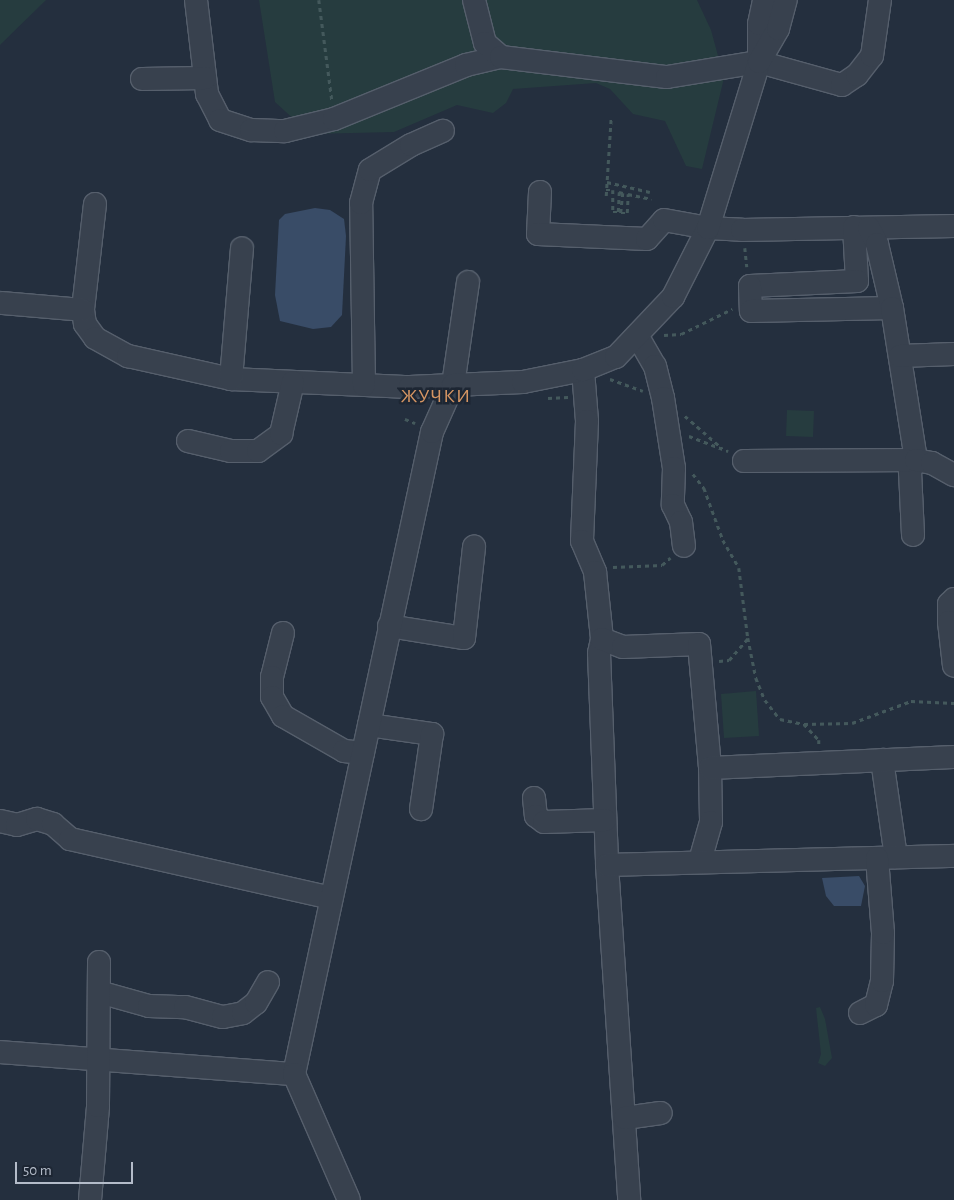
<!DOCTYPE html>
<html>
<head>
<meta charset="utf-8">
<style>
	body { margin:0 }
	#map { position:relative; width:954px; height:1200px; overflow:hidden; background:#242f3e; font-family:"Alegreya Sans",sans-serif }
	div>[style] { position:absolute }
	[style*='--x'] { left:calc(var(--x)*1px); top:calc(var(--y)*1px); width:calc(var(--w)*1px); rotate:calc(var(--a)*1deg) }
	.green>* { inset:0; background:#263c3f }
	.water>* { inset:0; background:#394c67 }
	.path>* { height:2.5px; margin-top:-1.25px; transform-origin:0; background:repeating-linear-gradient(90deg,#44595c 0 4px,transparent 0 8px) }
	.roads { filter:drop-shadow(1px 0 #565f6c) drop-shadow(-1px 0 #565f6c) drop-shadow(0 1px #565f6c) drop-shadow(0 -1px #565f6c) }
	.minor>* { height:22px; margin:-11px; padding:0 11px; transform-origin:11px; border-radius:11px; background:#38414e }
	span { translate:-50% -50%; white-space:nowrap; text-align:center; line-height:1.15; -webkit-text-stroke:5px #1d2633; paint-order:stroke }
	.quarter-label { font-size:20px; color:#d59563; letter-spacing:1px }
	.scale { position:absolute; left:15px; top:1162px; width:118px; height:22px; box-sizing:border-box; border:2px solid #b4bcc9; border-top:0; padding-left:6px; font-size:15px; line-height:18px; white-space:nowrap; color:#b4bcc9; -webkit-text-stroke:4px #1d2633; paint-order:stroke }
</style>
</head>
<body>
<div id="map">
	<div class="green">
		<i style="clip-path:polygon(0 0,46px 0,0 45px)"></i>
		<i style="clip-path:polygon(259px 0,697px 0,711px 30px,724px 78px,702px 169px,686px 166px,665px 121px,633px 114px,610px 89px,596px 83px,513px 89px,506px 103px,493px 113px,457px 105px,394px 132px,310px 134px,275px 102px)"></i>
		<i style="clip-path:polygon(787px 410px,814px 411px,813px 437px,786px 436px)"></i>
		<i style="clip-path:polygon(756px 691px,759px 736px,724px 738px,721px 694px)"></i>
		<i style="clip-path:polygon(820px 1007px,825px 1019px,832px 1058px,825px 1066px,818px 1063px,821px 1054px,816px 1008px)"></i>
	</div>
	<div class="water">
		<i style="clip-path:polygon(315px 208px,330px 210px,344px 219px,346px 236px,342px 315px,331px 327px,313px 329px,280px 321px,275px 295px,279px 220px,285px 214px)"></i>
		<i style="clip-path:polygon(859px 876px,865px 886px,861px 906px,834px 906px,826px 896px,822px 878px)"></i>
	</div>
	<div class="path">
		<i style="--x:319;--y:0;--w:101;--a:82.6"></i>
		<i style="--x:607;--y:182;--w:44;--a:13.1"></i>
		<i style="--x:606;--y:190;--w:7;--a:0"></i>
		<i style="--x:613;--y:190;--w:22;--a:90"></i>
		<i style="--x:613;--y:212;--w:5;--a:0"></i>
		<i style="--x:618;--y:212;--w:20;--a:-87"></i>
		<i style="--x:619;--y:192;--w:4;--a:14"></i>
		<i style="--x:623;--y:193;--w:20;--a:96"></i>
		<i style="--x:621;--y:213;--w:6;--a:0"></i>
		<i style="--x:627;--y:213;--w:19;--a:-87"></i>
		<i style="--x:628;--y:194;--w:24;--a:12"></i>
		<i style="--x:606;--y:196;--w:79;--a:-86.4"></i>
		<i style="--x:745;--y:248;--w:19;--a:84"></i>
		<i style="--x:664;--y:335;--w:17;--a:-3"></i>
		<i style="--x:681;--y:334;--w:57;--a:-26.1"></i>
		<i style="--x:610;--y:379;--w:35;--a:20"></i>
		<i style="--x:548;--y:398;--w:20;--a:-3"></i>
		<i style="--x:685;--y:416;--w:49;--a:40.9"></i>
		<i style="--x:405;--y:419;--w:11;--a:22"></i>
		<i style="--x:689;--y:436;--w:42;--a:21"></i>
		<i style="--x:693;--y:474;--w:18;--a:52"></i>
		<i style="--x:704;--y:488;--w:55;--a:69.9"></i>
		<i style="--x:723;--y:540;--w:32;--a:60"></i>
		<i style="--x:739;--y:568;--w:71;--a:82.7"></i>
		<i style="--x:748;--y:638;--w:41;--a:78.7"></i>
		<i style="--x:756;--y:678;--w:24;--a:68"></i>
		<i style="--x:765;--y:700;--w:24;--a:52"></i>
		<i style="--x:780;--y:719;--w:25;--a:12"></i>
		<i style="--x:804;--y:724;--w:22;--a:47"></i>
		<i style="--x:819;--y:740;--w:6;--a:90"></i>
		<i style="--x:613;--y:567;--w:49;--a:-2.3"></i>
		<i style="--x:662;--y:565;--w:11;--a:-41"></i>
		<i style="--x:719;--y:661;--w:10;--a:-6"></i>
		<i style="--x:729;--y:660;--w:29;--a:-49"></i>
		<i style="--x:804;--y:724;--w:48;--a:-1.2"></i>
		<i style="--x:852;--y:723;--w:63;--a:-20.4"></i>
		<i style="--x:911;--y:701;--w:43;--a:2.7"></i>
	</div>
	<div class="roads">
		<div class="minor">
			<i style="--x:196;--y:0;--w:95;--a:83.3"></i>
			<i style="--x:207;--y:94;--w:29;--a:63"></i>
			<i style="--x:220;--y:120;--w:33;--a:18"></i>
			<i style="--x:251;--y:130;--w:34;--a:2"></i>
			<i style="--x:285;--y:131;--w:50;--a:-13.8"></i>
			<i style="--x:334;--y:119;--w:143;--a:-22.2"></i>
			<i style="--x:466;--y:65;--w:36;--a:-13"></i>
			<i style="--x:474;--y:0;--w:44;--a:75.7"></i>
			<i style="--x:485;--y:43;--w:21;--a:41"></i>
			<i style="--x:501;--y:57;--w:167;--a:6.9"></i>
			<i style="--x:667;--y:77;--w:93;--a:-9.3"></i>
			<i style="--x:759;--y:62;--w:86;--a:15.5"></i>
			<i style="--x:842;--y:85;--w:18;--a:-34"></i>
			<i style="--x:857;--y:75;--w:24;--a:-52"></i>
			<i style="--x:872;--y:56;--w:57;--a:-81.9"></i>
			<i style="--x:759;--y:61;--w:37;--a:-90"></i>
			<i style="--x:759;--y:24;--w:25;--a:-78"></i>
			<i style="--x:142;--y:79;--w:63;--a:-0.9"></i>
			<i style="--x:540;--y:192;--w:42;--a:92.7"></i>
			<i style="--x:538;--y:234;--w:109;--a:2.6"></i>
			<i style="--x:647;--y:239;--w:25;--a:-48"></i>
			<i style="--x:664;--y:220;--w:45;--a:10.3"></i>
			<i style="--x:708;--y:228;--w:34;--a:3"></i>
			<i style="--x:742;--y:230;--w:212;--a:-1.1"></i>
			<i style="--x:95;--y:204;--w:107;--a:96.5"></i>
			<i style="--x:83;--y:310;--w:14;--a:82"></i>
			<i style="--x:85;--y:324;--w:17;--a:54"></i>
			<i style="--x:95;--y:338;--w:38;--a:29"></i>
			<i style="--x:128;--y:356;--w:106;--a:12.6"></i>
			<i style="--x:231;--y:379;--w:179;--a:2.6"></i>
			<i style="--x:410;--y:387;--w:43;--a:-2.7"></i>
			<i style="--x:453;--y:385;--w:104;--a:-81.7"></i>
			<i style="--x:854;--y:227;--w:54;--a:86.8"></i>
			<i style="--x:857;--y:281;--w:107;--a:177.3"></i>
			<i style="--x:750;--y:286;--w:25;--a:88"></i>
			<i style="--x:751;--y:311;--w:141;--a:-1.2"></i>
			<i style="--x:869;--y:228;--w:18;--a:63"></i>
			<i style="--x:877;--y:244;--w:66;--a:76.8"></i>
			<i style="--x:892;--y:308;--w:154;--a:81"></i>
			<i style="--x:916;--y:460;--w:13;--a:119"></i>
			<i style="--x:910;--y:471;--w:64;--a:87.3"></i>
			<i style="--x:2;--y:303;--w:81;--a:4.9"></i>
			<i style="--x:638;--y:337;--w:34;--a:60"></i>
			<i style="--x:655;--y:366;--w:33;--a:76"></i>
			<i style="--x:663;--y:398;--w:71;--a:81.1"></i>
			<i style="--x:674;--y:468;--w:37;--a:92"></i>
			<i style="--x:673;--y:505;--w:19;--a:65"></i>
			<i style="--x:681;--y:522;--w:24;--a:83"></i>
			<i style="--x:900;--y:356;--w:54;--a:-2.1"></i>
			<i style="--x:583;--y:370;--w:51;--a:85.5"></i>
			<i style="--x:587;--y:421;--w:120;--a:92.4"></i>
			<i style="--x:582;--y:541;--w:34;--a:67"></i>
			<i style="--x:595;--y:572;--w:67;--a:84"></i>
			<i style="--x:602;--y:639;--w:14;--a:102"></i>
			<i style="--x:599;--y:653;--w:212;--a:87.8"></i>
			<i style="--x:607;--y:865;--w:336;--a:86.2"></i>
			<i style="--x:231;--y:379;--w:131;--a:-85.2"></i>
			<i style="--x:364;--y:385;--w:182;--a:-90.9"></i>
			<i style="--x:361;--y:203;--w:34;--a:-75"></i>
			<i style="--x:370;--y:170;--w:48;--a:-31.4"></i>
			<i style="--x:411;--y:145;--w:35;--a:-24"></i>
			<i style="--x:188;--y:441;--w:44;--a:13.1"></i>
			<i style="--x:231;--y:451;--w:27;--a:0"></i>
			<i style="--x:258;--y:451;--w:29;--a:-36"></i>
			<i style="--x:281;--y:434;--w:53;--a:-77"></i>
			<i style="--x:744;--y:461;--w:172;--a:-0.3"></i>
			<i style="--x:916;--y:460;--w:16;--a:11"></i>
			<i style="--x:932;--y:463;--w:25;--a:29"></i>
			<i style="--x:954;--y:599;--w:7;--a:135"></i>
			<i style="--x:949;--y:604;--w:18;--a:90"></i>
			<i style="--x:949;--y:622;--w:44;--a:83.5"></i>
			<i style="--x:389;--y:626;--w:76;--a:9.1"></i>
			<i style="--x:464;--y:638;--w:92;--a:-83.7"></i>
			<i style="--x:283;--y:633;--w:45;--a:104"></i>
			<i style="--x:272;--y:677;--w:20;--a:90"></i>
			<i style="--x:272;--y:697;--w:22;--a:60"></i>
			<i style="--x:283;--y:716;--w:70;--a:29.8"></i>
			<i style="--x:344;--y:751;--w:19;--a:6"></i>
			<i style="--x:602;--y:639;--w:22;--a:21"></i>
			<i style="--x:623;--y:647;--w:76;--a:-2.3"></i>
			<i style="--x:699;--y:644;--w:124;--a:84.9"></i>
			<i style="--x:710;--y:768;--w:54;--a:88.9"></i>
			<i style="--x:711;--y:822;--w:41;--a:105.8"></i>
			<i style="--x:369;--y:725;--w:64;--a:8.1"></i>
			<i style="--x:432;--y:734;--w:76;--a:98.3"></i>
			<i style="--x:882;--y:760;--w:98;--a:81.8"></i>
			<i style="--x:710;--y:768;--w:244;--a:-2.6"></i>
			<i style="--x:534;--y:798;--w:18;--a:84"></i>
			<i style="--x:536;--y:816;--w:10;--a:37"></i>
			<i style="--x:544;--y:822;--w:61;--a:-1.9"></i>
			<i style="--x:0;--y:821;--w:17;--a:13"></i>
			<i style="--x:17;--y:825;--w:21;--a:-17"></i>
			<i style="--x:37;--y:819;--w:17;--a:17"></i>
			<i style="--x:53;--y:824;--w:23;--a:41"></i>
			<i style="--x:70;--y:839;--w:268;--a:12.7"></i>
			<i style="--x:607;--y:865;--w:347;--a:-1.5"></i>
			<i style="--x:99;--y:992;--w:52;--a:15.6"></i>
			<i style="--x:149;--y:1006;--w:36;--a:2"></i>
			<i style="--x:185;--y:1007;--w:39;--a:15"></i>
			<i style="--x:223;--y:1017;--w:20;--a:-11"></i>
			<i style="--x:243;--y:1013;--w:16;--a:-38"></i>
			<i style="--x:256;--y:1003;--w:24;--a:-60"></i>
			<i style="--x:860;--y:1013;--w:18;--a:-27"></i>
			<i style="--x:876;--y:1005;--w:25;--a:-76"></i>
			<i style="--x:882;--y:981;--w:48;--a:-88.8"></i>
			<i style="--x:883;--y:933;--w:75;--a:-94.6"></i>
			<i style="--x:0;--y:1052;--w:295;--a:4.3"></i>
			<i style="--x:294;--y:1074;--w:657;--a:-77.87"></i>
			<i style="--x:432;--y:432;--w:51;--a:-65.9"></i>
			<i style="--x:453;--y:385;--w:70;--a:-2.5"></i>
			<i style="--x:523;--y:382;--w:61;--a:-11.3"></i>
			<i style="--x:583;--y:370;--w:35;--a:-22"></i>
			<i style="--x:616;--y:357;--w:83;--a:-46.5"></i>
			<i style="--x:673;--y:297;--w:77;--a:-63.1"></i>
			<i style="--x:708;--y:228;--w:174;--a:-72.9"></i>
			<i style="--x:759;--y:62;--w:38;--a:-60"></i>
			<i style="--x:778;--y:29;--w:30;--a:-75"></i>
			<i style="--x:294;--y:1074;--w:137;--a:66.4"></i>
			<i style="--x:625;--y:1118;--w:36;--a:-8"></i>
			<i style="--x:90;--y:1200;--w:94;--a:-85.1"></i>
			<i style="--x:98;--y:1106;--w:144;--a:-89.6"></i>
		</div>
	</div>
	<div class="quarter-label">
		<span style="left:436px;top:396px">ЖУЧКИ</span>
	</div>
	<div class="scale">50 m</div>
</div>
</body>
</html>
